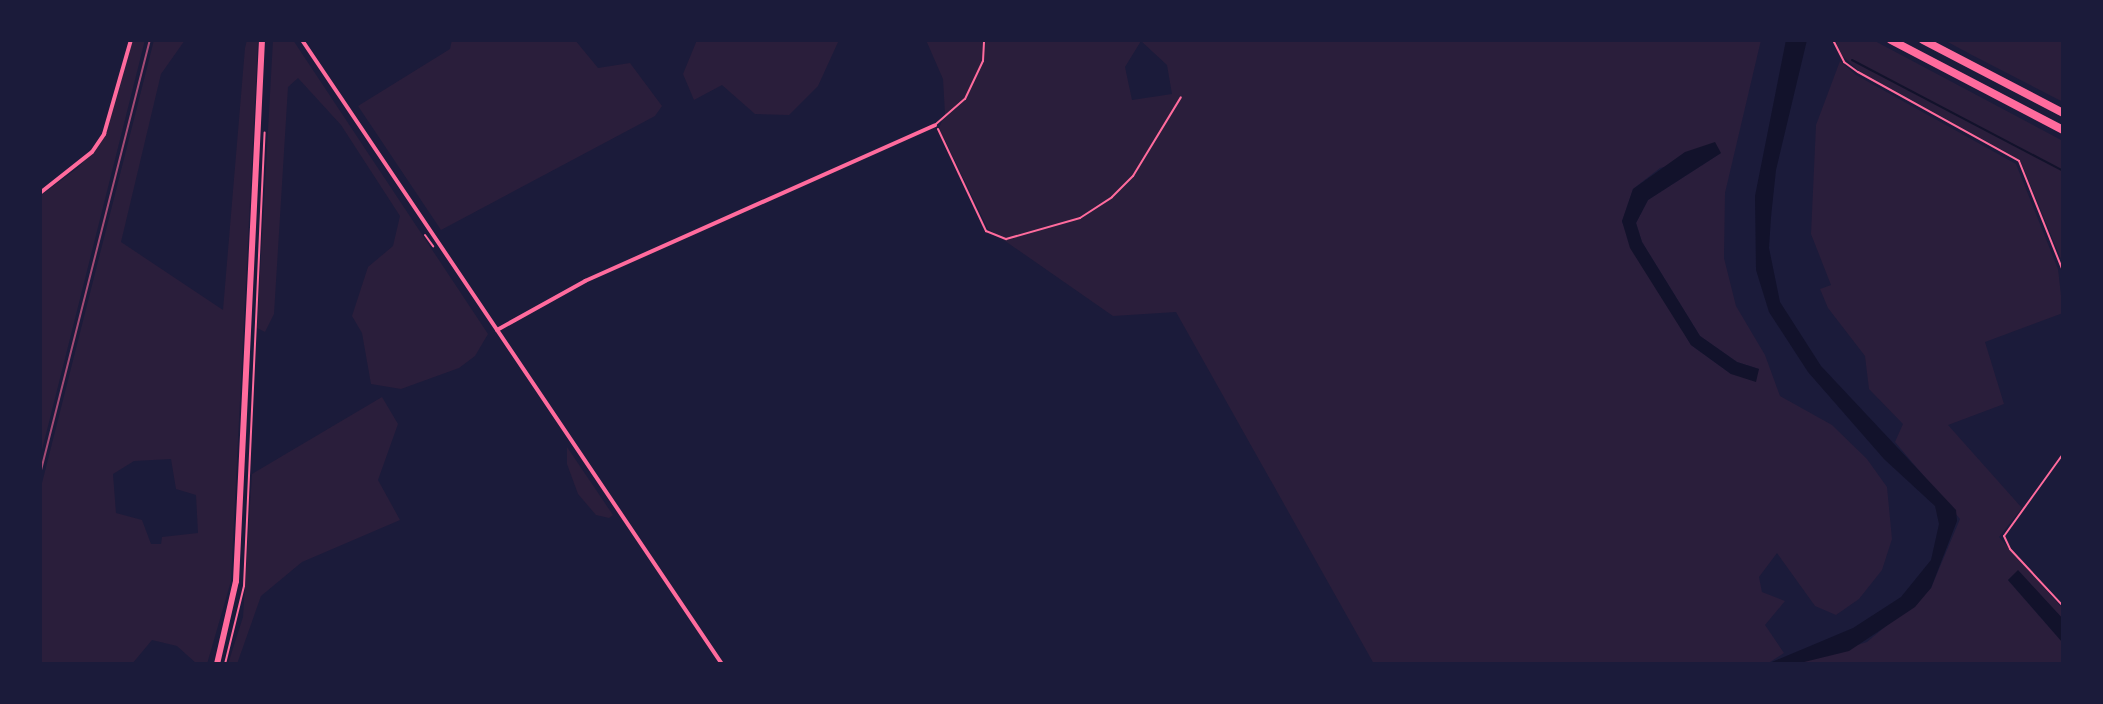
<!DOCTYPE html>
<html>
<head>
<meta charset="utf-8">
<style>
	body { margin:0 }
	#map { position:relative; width:2103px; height:704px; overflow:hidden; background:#1b1b3a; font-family:"Roboto Condensed",sans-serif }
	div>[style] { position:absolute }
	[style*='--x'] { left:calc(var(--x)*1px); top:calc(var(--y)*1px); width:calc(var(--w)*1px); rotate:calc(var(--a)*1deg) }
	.green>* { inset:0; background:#2a1e3b }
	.water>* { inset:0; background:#12122b }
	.stream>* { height:2px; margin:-1px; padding:0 1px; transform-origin:1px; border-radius:1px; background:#12122b }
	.path>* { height:2px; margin:-1px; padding:0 1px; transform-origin:1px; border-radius:1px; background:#ff6b9d }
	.service>* { height:2px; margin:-1px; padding:0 1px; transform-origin:1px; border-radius:1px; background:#ff6b9d }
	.minor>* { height:4px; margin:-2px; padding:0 2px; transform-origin:2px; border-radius:2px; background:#ff6b9d }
	.secondary>* { height:6px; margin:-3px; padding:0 3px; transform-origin:3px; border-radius:3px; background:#ff6b9d }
	.motorway>* { height:8px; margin:-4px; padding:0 4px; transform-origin:4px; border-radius:4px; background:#ff6b9d }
	.rail>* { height:2px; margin:-1px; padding:0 1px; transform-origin:1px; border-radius:1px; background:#a44b75 }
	span { translate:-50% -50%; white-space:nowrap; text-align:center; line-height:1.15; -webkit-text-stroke:8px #1b1b3a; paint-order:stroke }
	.frame { position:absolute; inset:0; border:42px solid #1b1b3a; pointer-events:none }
</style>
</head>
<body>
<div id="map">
	<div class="green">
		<i style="clip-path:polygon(133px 40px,145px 40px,40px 458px,40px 196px,79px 167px,105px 134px)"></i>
		<i style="clip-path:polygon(evenodd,154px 40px,185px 40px,161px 74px,121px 242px,223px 310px,245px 48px,247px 40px,258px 40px,231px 581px,207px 664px,197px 664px,177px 646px,152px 640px,132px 664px,40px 664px,40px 491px,154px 40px,171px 459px,176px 489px,196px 495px,198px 533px,162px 537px,161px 544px,151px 544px,142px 520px,116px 513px,113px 474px,134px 461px,171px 459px)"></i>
		<i style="clip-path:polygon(273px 40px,293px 40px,488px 334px,475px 356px,459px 368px,401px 389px,371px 384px,362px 333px,352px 316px,368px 267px,393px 246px,400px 216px,341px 125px,298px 78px,288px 87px,274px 314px,265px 332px,257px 328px)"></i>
		<i style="clip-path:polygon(452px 40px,575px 40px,598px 68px,630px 63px,662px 106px,655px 116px,441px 230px,358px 106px,450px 49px)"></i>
		<i style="clip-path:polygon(697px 40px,839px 40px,818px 86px,789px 115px,755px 114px,722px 85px,694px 100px,683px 74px)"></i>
		<i style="clip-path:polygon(evenodd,926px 40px,1761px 40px,1725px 193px,1724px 258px,1736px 306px,1765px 355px,1780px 396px,1832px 425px,1867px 459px,1887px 487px,1892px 539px,1882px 570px,1859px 599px,1836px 615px,1815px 606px,1777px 553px,1759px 577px,1762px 592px,1785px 601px,1765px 625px,1784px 653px,1767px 664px,1374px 664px,1176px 312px,1113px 316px,988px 229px,939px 128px,945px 114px,943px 79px,926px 40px,1141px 41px,1167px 65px,1172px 94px,1132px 100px,1125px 67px,1141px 41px,926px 40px,1721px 153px,1648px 200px,1636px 223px,1642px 242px,1700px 336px,1737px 362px,1759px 369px,1731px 374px,1691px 345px,1622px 222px,1633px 189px,1660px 168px,1721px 153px)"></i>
		<i style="clip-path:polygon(1836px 40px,1873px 40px,2063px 141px,2063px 264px,2020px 160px,1859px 71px,1838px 52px)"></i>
		<i style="clip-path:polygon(1944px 40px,2063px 40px,2063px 102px,1970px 54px)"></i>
		<i style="clip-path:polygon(1840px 61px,1856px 75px,2016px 164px,2058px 269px,2063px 313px,1985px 342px,2004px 404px,1948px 425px,2022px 508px,1999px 537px,2063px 609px,2063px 619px,2018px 571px,2008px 580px,2063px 643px,2063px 664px,1796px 664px,1867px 642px,1931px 588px,1960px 519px,1895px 442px,1903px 424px,1869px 389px,1865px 356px,1828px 308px,1820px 289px,1831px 285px,1811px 234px,1816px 125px)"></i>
		<i style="clip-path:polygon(382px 397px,398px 424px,378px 480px,400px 520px,302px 562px,261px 596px,237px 664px,228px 664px,243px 617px,252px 474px)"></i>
		<i style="clip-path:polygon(567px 447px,613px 515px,609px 518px,596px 515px,578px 494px,567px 464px)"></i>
	</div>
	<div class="water">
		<i style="clip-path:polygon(1786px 40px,1807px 40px,1776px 170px,1771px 217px,1769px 248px,1780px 302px,1821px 366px,1956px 510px,1957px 521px,1931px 588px,1915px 607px,1849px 651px,1796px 664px,1767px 664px,1853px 628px,1901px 597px,1931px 560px,1939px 524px,1935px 506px,1884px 459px,1808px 372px,1769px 312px,1756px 270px,1755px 196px)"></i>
		<i style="clip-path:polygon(1715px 142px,1721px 153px,1648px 200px,1636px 223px,1642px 242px,1700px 336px,1737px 362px,1759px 369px,1756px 382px,1731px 374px,1691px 345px,1630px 248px,1622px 221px,1633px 189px,1685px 152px)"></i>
		<i style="clip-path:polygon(2018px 570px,2063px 619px,2063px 643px,2008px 580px)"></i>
	</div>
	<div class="stream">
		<i style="--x:1852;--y:60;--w:238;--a:27.7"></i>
	</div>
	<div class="path">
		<i style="--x:1833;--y:40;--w:25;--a:63"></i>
		<i style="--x:1844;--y:62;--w:17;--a:36"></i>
		<i style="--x:1858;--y:72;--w:184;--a:28.9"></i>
		<i style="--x:2019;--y:161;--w:118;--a:68.2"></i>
		<i style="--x:938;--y:129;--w:113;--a:64.8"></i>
		<i style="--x:986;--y:231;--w:22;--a:22"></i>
		<i style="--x:1006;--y:239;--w:77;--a:-15.8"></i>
		<i style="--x:1080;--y:218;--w:38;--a:-33"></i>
		<i style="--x:1112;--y:197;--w:30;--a:-45"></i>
		<i style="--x:1133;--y:176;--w:92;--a:-58.7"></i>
		<i style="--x:425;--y:235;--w:14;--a:54"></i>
		<i style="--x:2063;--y:454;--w:101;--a:125.7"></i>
		<i style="--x:2004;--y:536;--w:14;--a:65"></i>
		<i style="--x:2010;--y:549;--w:78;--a:47.1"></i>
		<i style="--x:225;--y:664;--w:80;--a:-76.3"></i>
		<i style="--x:244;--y:586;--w:454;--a:-87.4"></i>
	</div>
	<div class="service">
		<i style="--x:936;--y:124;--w:38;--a:-41"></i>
		<i style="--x:965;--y:99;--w:42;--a:-64.7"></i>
		<i style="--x:983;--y:61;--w:21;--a:-87"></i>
	</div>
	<div class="minor">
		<i style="--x:302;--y:40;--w:752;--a:56.06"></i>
		<i style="--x:40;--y:193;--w:66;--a:-38.3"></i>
		<i style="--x:92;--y:152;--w:22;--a:-56"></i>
		<i style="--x:104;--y:134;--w:98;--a:-74"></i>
		<i style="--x:497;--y:330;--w:101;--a:-29.1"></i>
		<i style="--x:585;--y:281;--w:383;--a:-24"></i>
	</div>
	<div class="secondary">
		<i style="--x:217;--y:664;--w:85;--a:-77.1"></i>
		<i style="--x:236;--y:581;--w:542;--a:-87.25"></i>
	</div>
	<div class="motorway">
		<i style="--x:1891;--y:40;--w:194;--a:27.6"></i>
		<i style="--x:1923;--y:40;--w:158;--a:27.5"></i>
	</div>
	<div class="rail">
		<i style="--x:40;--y:474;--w:448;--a:-75.8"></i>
	</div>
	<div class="frame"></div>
</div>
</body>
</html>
